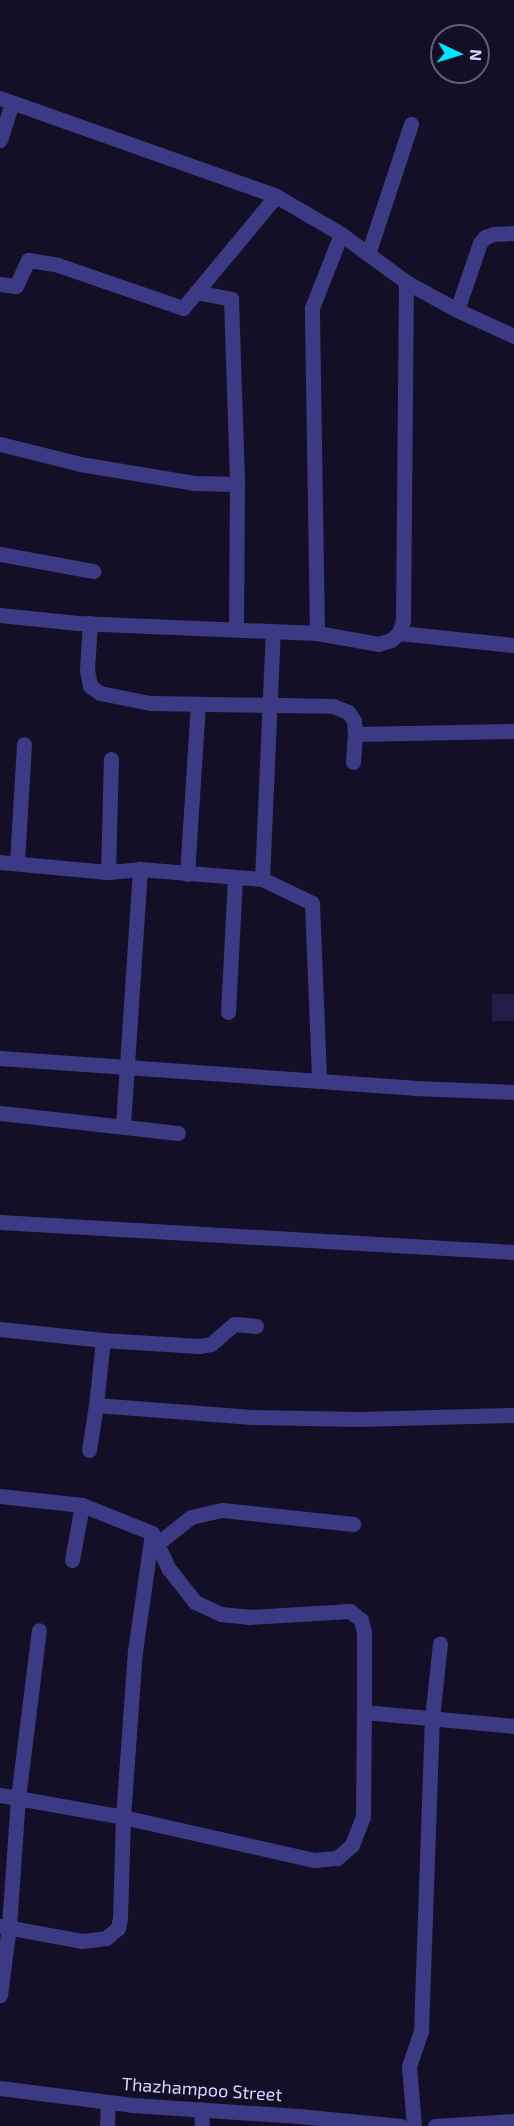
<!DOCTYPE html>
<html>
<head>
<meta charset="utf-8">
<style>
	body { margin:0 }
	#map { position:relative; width:514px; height:2126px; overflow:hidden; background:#130f26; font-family:"Exo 2",sans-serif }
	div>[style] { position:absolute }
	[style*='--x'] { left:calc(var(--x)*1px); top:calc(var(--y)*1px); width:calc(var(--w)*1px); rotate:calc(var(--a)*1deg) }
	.building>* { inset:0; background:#241b47 }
	.minor>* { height:15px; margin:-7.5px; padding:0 7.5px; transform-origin:7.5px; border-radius:7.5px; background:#3d3a85 }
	span { translate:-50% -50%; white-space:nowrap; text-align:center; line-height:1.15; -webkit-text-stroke:6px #130f26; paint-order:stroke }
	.street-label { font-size:18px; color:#d9d4ff }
	.north { position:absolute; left:430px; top:24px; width:60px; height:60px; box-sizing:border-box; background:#130f26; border:2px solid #625e7d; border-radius:50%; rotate:94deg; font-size:16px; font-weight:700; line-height:24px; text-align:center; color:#d9d4ff }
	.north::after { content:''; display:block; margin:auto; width:21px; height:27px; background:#00e5ff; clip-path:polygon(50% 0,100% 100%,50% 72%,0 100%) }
</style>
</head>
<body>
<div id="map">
	<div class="building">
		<i style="clip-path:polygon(492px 994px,514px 994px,514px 1021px,492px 1021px)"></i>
	</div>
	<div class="minor">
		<i style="--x:0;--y:98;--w:293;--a:19.5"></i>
		<i style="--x:276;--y:196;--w:75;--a:30.3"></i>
		<i style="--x:341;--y:234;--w:81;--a:36.4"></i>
		<i style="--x:406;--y:282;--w:58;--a:28.8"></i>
		<i style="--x:457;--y:310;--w:63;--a:24.5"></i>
		<i style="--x:0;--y:140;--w:39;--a:-72"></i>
		<i style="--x:368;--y:254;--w:137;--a:-71.7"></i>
		<i style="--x:0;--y:284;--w:16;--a:7"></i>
		<i style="--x:16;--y:286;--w:29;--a:-65"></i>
		<i style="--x:28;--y:260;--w:30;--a:9"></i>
		<i style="--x:58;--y:265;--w:132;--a:19"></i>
		<i style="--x:183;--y:308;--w:146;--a:-50.3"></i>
		<i style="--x:196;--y:292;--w:36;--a:11"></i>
		<i style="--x:231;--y:299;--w:185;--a:88.1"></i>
		<i style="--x:237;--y:484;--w:145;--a:90.4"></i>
		<i style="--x:457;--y:310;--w:71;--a:-71.1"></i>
		<i style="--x:480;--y:243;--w:8;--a:-50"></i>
		<i style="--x:485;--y:237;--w:9;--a:-18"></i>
		<i style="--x:494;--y:234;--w:20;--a:-3"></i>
		<i style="--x:0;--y:444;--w:82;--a:14"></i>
		<i style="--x:80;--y:464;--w:117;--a:9.4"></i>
		<i style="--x:195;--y:483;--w:42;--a:1.4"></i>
		<i style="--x:0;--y:554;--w:95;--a:10.4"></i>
		<i style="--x:0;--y:615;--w:78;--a:5.9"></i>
		<i style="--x:78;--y:623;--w:239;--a:2.4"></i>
		<i style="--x:317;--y:633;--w:325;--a:-90.9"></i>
		<i style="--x:312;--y:308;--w:79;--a:-68.6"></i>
		<i style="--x:90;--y:623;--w:47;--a:93.7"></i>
		<i style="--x:87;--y:670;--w:16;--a:79"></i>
		<i style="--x:90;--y:686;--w:12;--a:35"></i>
		<i style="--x:100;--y:693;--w:51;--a:11.3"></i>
		<i style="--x:150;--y:703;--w:183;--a:0.9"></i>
		<i style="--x:333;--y:706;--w:16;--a:22"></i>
		<i style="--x:348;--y:712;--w:11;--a:56"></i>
		<i style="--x:354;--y:721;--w:13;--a:86"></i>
		<i style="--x:355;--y:734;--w:159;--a:-1.1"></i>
		<i style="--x:317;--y:633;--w:62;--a:10.2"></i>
		<i style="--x:378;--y:644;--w:14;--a:-17"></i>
		<i style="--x:391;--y:640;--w:11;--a:-41"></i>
		<i style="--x:399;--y:633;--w:13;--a:-72"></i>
		<i style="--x:403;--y:621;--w:339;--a:-89.5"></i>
		<i style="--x:399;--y:633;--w:116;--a:6"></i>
		<i style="--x:353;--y:762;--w:28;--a:-86"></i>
		<i style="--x:0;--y:862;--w:108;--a:5.3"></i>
		<i style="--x:108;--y:872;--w:32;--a:-5"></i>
		<i style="--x:140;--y:869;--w:122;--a:4.7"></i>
		<i style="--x:262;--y:879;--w:55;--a:25.6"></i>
		<i style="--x:312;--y:903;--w:178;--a:87.7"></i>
		<i style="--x:17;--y:862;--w:118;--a:-86.6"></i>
		<i style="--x:108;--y:872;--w:113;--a:-88.5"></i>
		<i style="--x:187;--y:874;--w:169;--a:-86.3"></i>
		<i style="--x:262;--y:879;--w:248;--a:-87.5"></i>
		<i style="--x:228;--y:1012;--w:135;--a:-87"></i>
		<i style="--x:0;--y:1058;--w:415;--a:4.1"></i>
		<i style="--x:414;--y:1088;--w:100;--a:2.3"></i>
		<i style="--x:0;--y:1113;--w:179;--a:6.4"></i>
		<i style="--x:123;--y:1125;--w:257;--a:-86.2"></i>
		<i style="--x:0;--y:1222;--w:515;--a:3.34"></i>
		<i style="--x:0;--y:1329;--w:104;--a:6.1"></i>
		<i style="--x:103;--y:1340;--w:65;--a:96.1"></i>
		<i style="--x:96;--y:1405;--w:156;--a:4.4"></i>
		<i style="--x:252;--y:1417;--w:106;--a:1.1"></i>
		<i style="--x:358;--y:1419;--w:156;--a:-1.5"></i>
		<i style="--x:103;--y:1340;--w:96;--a:3.6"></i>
		<i style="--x:199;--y:1346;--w:12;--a:-9"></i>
		<i style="--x:211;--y:1344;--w:30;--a:-41"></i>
		<i style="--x:234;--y:1324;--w:22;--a:5"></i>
		<i style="--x:89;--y:1450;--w:46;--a:-81.2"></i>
		<i style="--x:0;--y:1496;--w:82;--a:6.3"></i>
		<i style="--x:82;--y:1505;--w:75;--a:21.8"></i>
		<i style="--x:152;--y:1533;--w:40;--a:65"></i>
		<i style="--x:169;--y:1569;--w:42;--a:51.8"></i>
		<i style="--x:195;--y:1602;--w:29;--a:25"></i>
		<i style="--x:221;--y:1614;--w:27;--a:6"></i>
		<i style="--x:248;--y:1617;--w:102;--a:-3.4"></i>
		<i style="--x:350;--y:1611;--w:14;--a:39"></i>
		<i style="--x:361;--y:1620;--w:12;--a:76"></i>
		<i style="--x:364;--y:1632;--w:80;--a:90"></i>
		<i style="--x:364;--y:1712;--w:151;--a:5.3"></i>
		<i style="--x:157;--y:1544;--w:43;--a:-38.5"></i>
		<i style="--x:191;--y:1517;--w:32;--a:-13"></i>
		<i style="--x:222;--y:1510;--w:132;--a:6.1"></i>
		<i style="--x:72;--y:1560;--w:56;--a:-79.7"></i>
		<i style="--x:0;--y:1795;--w:125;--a:10.1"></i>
		<i style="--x:123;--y:1817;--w:196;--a:12.7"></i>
		<i style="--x:314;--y:1860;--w:23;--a:-5"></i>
		<i style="--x:337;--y:1858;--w:20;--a:-41"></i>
		<i style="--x:352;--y:1845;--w:30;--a:-69"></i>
		<i style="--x:363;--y:1817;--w:105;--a:-89.5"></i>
		<i style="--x:0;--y:1926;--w:83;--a:10.4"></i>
		<i style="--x:82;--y:1941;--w:24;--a:-7"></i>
		<i style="--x:106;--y:1938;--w:16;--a:-40"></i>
		<i style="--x:118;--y:1928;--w:10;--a:-79"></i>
		<i style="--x:120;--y:1918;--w:101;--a:-88.3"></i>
		<i style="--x:123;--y:1817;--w:166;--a:-85.9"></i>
		<i style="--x:135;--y:1651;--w:119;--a:-81.8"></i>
		<i style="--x:0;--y:1995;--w:70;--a:-82.6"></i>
		<i style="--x:9;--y:1926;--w:128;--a:-86"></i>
		<i style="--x:18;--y:1798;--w:169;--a:-82.9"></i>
		<i style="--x:0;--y:2088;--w:133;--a:7.3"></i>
		<i style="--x:132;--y:2105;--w:167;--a:3.8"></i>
		<i style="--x:299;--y:2116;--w:102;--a:5.6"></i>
		<i style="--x:201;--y:2109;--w:17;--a:87"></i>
		<i style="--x:107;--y:2126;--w:24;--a:-88"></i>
		<i style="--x:414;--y:2126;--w:60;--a:-94.8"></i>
		<i style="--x:409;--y:2066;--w:37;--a:-71"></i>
		<i style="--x:421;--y:2031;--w:313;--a:-88"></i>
		<i style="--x:432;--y:1718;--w:75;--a:-83.9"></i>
		<i style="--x:435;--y:2126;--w:79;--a:-3.6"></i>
	</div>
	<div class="street-label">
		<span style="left:202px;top:2089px;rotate:4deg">Thazhampoo Street</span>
	</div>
	<div class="north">N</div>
</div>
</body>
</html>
